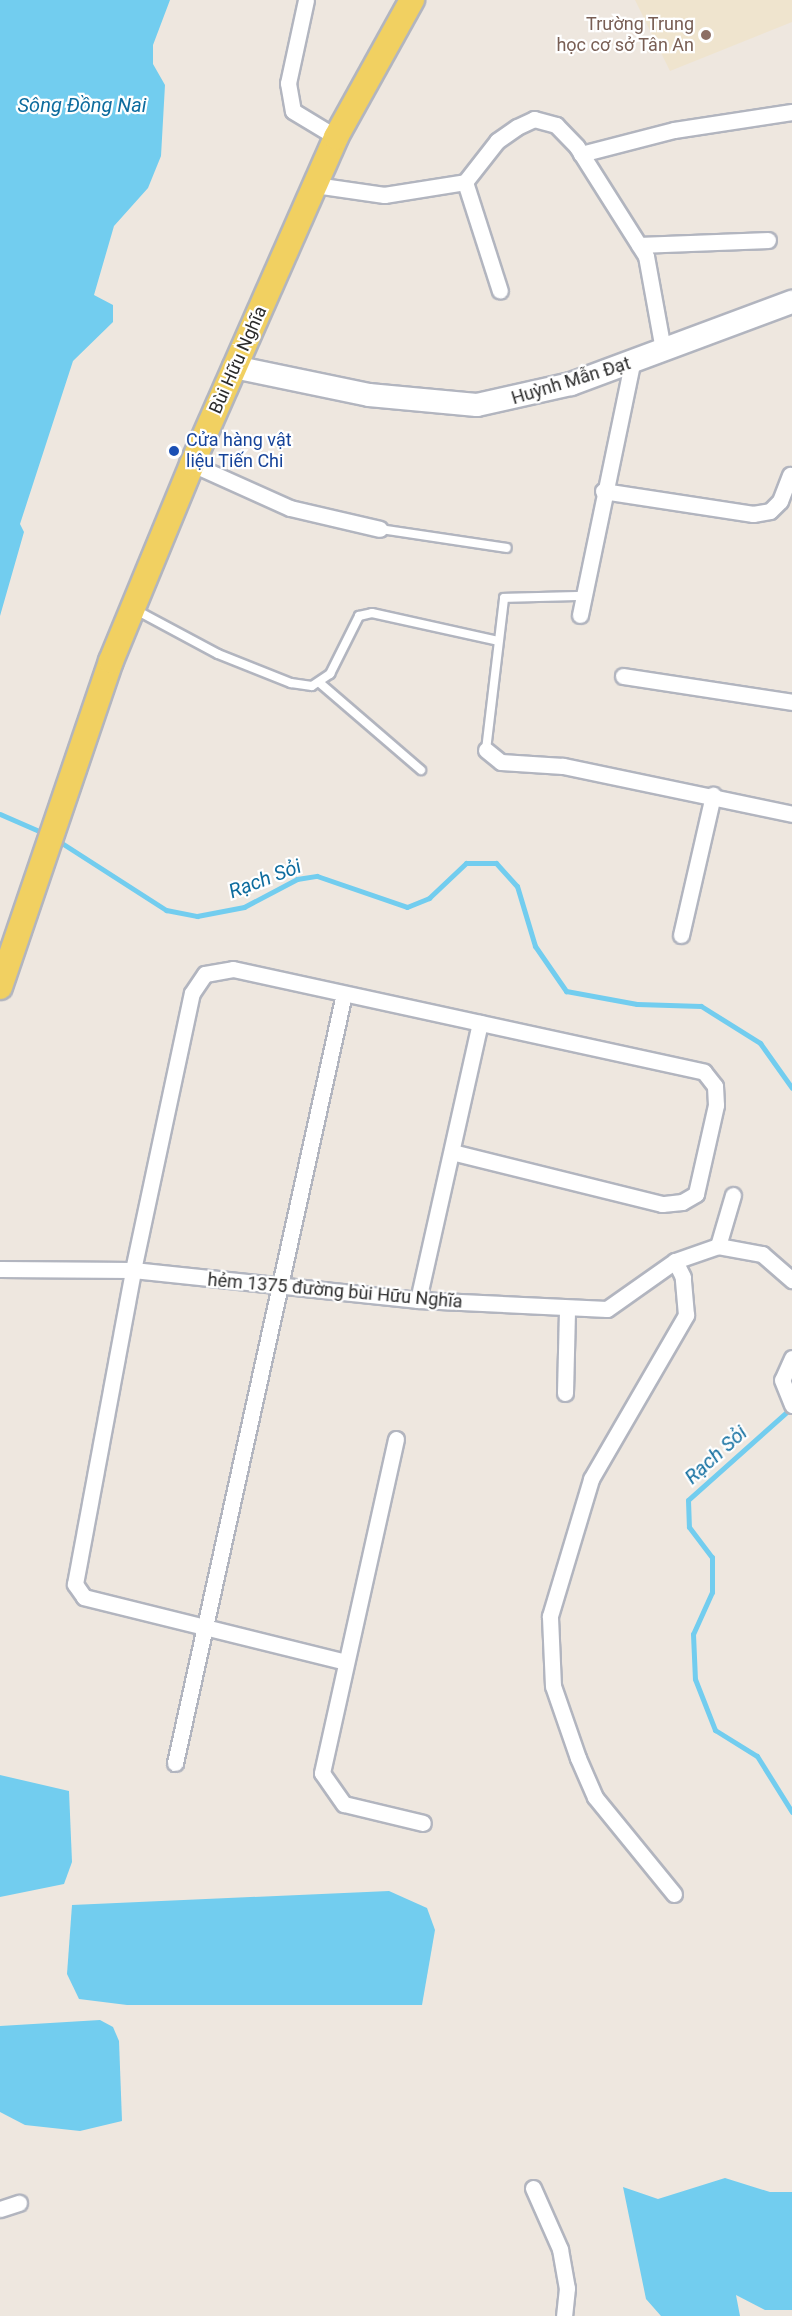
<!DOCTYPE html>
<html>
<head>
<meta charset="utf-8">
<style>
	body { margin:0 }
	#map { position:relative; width:792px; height:2316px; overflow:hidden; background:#eee7df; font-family:Roboto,sans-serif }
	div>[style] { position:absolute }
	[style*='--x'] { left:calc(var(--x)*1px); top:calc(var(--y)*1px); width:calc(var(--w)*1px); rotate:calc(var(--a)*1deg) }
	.education>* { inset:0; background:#efe4ce }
	.water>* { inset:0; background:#72cdef }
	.stream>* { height:5px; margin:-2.5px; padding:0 2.5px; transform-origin:2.5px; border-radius:2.5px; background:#72cdef }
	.roads { filter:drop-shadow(2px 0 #b2b5bf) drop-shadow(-2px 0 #b2b5bf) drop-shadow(0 2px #b2b5bf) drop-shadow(0 -2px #b2b5bf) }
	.service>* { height:8px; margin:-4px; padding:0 4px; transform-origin:4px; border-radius:4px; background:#fff }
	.minor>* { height:15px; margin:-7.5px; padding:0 7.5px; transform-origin:7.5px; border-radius:7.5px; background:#fff }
	.secondary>* { height:22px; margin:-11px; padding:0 11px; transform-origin:11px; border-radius:11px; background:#fff }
	.primary>* { height:24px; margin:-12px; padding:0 12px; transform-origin:12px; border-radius:12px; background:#f1d061 }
	.dots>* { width:16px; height:16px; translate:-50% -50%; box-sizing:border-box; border:3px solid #fff; border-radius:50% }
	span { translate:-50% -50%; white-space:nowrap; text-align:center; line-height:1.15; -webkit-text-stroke:4.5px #fff; paint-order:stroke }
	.education-label { font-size:18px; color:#785e54 }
	.right { translate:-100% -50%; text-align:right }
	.street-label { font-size:18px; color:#2c2c2c }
	.transit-label { font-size:18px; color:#164399 }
	.left { translate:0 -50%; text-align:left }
	.water-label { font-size:20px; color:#0e6c9e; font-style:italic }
</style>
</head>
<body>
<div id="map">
	<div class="education">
		<i style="clip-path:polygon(635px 0,792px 0,792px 22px,670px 71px)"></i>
	</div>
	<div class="water">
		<i style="clip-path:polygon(0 0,170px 0,153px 45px,153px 64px,165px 85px,161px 156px,148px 188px,114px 226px,94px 295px,113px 305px,113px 322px,73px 361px,20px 524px,24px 532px,0 616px)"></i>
		<i style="clip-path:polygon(0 1775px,69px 1791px,72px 1862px,64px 1884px,0 1897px)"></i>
		<i style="clip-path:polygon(389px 1891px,427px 1908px,435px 1930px,422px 2005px,127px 2005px,79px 1999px,67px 1974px,72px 1905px)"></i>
		<i style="clip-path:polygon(100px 2020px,113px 2027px,119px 2041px,122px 2121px,80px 2131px,25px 2125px,0 2112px,0 2026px)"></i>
		<i style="clip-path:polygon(725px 2178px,770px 2192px,792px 2192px,792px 2310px,765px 2310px,736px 2295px,740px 2316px,661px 2316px,646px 2299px,623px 2187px,658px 2199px)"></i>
	</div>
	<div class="stream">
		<i style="--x:0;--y:814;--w:50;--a:23.5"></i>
		<i style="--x:57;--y:840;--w:130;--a:32.7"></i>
		<i style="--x:166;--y:910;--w:32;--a:11"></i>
		<i style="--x:197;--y:916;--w:48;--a:-10.8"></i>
		<i style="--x:244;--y:907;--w:60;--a:-27.8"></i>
		<i style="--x:297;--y:879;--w:20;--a:-9"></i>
		<i style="--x:317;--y:876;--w:95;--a:19"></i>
		<i style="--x:407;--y:907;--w:24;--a:-22"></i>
		<i style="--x:429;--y:898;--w:51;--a:-43.4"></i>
		<i style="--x:466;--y:863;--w:30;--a:0"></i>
		<i style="--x:496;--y:863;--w:31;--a:48"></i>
		<i style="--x:517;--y:886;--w:63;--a:73.3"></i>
		<i style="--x:535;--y:946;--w:55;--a:55.4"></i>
		<i style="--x:566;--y:991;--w:72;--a:10.4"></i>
		<i style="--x:637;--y:1004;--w:64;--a:1.8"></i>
		<i style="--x:701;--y:1006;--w:70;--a:32.1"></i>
		<i style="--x:760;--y:1043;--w:55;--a:54.6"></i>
		<i style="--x:791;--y:1408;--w:138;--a:138.2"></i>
		<i style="--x:688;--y:1500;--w:27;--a:88"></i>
		<i style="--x:689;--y:1527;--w:38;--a:53"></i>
		<i style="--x:712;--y:1557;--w:35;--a:90"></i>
		<i style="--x:712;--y:1592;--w:46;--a:114.3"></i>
		<i style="--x:693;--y:1634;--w:45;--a:87.5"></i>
		<i style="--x:695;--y:1679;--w:55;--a:68.6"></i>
		<i style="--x:715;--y:1730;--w:49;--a:31.8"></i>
		<i style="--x:757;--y:1756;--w:66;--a:58"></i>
	</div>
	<div class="roads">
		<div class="service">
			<i style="--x:380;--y:529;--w:128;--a:8.5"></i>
			<i style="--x:134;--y:609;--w:95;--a:28.2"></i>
			<i style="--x:218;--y:654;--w:79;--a:21.7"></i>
			<i style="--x:291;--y:683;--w:21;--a:8"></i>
			<i style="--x:312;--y:686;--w:22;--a:-34"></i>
			<i style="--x:330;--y:674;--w:65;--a:-63.4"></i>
			<i style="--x:359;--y:616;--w:13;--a:-13"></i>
			<i style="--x:372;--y:613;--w:129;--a:12.5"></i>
			<i style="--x:321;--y:684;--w:132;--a:40.7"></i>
			<i style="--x:486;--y:750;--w:153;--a:-83.2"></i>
			<i style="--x:504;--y:598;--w:79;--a:-1.5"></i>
		</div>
		<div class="minor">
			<i style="--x:306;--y:0;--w:85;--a:102.2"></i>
			<i style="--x:288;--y:83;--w:28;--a:80"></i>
			<i style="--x:293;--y:111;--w:50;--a:31.2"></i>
			<i style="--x:581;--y:154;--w:96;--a:-14.5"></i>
			<i style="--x:674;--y:130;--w:119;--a:-8.7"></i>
			<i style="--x:465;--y:182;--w:114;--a:72.2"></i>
			<i style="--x:315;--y:185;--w:70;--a:8.2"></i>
			<i style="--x:384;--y:195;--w:82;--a:-9.1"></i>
			<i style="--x:465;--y:182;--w:52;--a:-52"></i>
			<i style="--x:497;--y:141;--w:24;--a:-35"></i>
			<i style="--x:517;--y:127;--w:19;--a:-25"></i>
			<i style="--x:534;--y:119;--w:23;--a:15"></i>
			<i style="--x:556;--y:125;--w:30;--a:46"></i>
			<i style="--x:577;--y:147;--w:129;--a:57.7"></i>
			<i style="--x:646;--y:256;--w:96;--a:79.7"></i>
			<i style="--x:639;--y:245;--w:129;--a:-2.2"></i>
			<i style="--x:192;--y:464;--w:107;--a:24.2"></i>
			<i style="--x:290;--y:508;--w:92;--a:13.1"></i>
			<i style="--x:603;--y:491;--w:152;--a:8.7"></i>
			<i style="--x:753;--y:514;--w:17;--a:-10"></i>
			<i style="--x:770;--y:511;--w:14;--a:-45"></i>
			<i style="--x:780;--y:501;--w:28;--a:-69"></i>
			<i style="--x:580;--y:615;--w:257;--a:-78.3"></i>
			<i style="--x:623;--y:676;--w:171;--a:8.7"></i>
			<i style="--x:486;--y:750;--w:19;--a:39"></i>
			<i style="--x:501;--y:762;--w:62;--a:3.7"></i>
			<i style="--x:563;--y:766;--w:234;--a:11.8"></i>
			<i style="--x:681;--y:935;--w:144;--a:-77.1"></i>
			<i style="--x:718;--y:1246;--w:53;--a:-73.6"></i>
			<i style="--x:0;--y:1269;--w:133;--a:0.4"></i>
			<i style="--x:133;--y:1270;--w:287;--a:6"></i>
			<i style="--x:418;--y:1300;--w:189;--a:2.7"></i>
			<i style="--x:607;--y:1309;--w:83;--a:-35.2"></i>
			<i style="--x:675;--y:1261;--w:46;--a:-19.2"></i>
			<i style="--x:718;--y:1246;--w:45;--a:10.3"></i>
			<i style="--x:762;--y:1254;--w:40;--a:41"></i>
			<i style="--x:418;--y:1300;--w:284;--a:-77.4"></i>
			<i style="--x:792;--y:1358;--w:24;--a:114"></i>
			<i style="--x:782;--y:1380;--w:27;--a:68"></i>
			<i style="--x:565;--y:1393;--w:83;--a:-88.6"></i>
			<i style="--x:396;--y:1439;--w:342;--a:102.5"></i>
			<i style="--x:322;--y:1773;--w:38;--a:55"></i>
			<i style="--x:344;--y:1804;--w:81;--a:13.5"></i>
			<i style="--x:346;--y:1662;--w:270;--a:-166.1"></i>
			<i style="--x:84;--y:1597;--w:16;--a:-125"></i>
			<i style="--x:75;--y:1584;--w:319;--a:-79.5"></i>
			<i style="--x:133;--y:1270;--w:283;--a:-78"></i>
			<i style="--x:192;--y:993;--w:23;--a:-56"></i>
			<i style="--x:205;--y:974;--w:28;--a:-10"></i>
			<i style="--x:233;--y:969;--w:482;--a:12.3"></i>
			<i style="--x:704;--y:1072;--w:18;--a:52"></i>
			<i style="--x:715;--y:1086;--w:19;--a:87"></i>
			<i style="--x:716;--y:1105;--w:91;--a:102.7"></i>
			<i style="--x:696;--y:1194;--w:16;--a:150"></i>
			<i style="--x:682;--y:1202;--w:20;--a:174"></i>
			<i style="--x:662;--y:1204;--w:216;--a:-166.1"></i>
			<i style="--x:175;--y:1763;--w:787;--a:-77.61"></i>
			<i style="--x:674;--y:1894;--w:125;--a:-129.2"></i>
			<i style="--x:595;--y:1797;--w:43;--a:-113.6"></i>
			<i style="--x:578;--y:1758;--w:76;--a:-109.1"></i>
			<i style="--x:553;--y:1686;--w:70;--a:-92.5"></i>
			<i style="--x:550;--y:1616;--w:143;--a:-73.3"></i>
			<i style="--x:591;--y:1479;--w:190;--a:-59.9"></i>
			<i style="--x:686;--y:1315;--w:38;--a:-95"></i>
			<i style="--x:683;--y:1277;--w:18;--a:-117"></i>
			<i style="--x:533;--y:2188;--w:67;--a:66.1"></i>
			<i style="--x:560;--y:2249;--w:40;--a:80"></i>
			<i style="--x:567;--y:2288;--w:28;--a:96"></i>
			<i style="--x:0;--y:2209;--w:20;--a:-18"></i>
		</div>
		<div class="secondary">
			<i style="--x:234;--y:367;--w:138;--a:11.7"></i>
			<i style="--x:369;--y:395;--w:108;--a:5.3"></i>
			<i style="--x:477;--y:405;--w:96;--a:-12.6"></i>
			<i style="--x:571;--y:384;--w:236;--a:-20.4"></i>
		</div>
		<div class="primary">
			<i style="--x:0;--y:987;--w:344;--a:-71.2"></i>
			<i style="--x:111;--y:661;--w:213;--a:-67.6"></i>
			<i style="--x:192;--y:464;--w:357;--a:-66.2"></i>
			<i style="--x:336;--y:137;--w:157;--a:-61"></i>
		</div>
	</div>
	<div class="dots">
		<i style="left:706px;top:35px;background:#8d6e63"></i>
		<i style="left:174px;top:451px;background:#1a4fb4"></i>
	</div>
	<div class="education-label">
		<span class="right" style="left:694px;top:35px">Trường Trung<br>học cơ sở Tân An</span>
	</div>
	<div class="street-label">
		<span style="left:238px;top:360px;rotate:-66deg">Bùi Hữu Nghĩa</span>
		<span style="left:571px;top:381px;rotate:-17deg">Huỳnh Mẫn Đạt</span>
		<span style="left:335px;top:1291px;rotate:5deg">hẻm 1375 đường bùi Hữu Nghĩa</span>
	</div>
	<div class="transit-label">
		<span class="left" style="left:186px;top:451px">Cửa hàng vật<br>liệu Tiến Chi</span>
	</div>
	<div class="water-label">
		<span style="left:82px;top:105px">Sông Đồng Nai</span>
		<span style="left:265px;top:879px;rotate:-21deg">Rạch Sỏi</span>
		<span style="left:716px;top:1455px;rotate:-42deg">Rạch Sỏi</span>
	</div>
</div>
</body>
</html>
